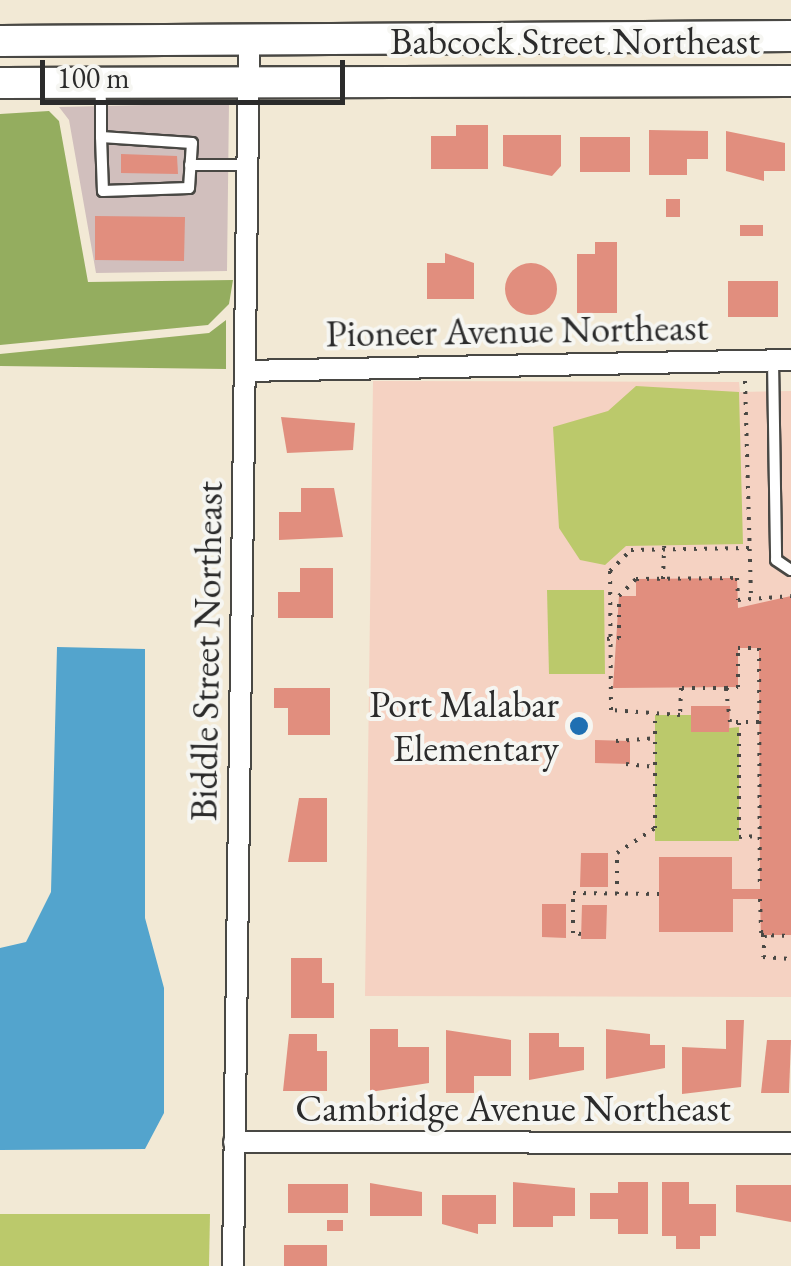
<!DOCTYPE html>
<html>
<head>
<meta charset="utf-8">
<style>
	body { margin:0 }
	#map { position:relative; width:791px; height:1266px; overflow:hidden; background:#f2e9d5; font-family:"EB Garamond",serif }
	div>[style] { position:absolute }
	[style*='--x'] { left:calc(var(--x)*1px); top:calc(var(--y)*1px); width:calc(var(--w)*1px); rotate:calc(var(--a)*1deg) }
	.built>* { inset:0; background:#f5d2c2 }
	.industrial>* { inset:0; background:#d1bfbd }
	.green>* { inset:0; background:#bbc96b }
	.forest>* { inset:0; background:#94ad5f }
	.water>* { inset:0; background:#53a4cd }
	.building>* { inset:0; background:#e18e7e }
	.round { border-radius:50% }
	.path>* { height:4px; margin-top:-2px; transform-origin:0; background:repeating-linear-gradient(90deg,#494844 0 2.5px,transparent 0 10.5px) }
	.roads { filter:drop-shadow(2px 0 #494844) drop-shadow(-2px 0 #494844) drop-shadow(0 2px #494844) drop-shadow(0 -2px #494844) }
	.lane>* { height:10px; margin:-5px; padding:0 5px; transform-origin:5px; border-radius:5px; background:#fff }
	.street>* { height:20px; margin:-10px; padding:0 10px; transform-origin:10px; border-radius:10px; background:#fff }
	.secondary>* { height:30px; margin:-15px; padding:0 15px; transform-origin:15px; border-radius:15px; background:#fff }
	.dots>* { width:28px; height:28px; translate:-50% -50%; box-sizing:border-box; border:5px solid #f6f6f2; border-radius:50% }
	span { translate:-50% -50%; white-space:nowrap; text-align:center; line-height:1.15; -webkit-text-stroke:8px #f6f6f2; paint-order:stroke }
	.street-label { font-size:38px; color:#2b2b2b }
	.poi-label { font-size:38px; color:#2b2b2b }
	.right { translate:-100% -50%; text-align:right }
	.scale { position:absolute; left:40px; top:60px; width:305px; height:45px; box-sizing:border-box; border:5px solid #2b2b2b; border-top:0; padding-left:12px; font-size:30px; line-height:35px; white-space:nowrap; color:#2b2b2b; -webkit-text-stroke:8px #f6f6f2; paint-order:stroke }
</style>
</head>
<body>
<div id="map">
	<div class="built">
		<i style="clip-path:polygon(373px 381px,739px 382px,740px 392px,791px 391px,791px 997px,365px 996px)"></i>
	</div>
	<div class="industrial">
		<i style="clip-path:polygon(229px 103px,227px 271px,96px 273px,69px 120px,59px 107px)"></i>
	</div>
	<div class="green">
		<i style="clip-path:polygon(636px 386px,739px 392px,743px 544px,626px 546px,605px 565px,580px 560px,559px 528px,553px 427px,608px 411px)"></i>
		<i style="clip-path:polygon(547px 590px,604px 590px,605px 674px,549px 674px)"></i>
		<i style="clip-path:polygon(655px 715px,691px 715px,692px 732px,739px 727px,739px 841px,655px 841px)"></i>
		<i style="clip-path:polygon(0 1214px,210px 1214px,209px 1266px,0 1266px)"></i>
	</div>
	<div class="forest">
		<i style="clip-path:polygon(49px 111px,59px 121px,88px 282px,233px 280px,229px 304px,208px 325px,0 345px,0 114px)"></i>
		<i style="clip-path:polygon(226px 320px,226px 369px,0 366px,0 354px,209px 333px)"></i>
	</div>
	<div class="water">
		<i style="clip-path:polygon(57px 647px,145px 649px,145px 918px,164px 988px,164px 1113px,145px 1149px,0 1150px,0 948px,26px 942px,51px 892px)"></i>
	</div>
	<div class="building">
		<i style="clip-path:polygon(456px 125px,488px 125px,488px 169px,431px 169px,431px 136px,456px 136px)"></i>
		<i style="clip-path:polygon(649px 130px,708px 131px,708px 159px,687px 159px,687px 175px,649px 175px)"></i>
		<i style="clip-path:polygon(726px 131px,785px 143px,785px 171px,764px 171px,764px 181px,726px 171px)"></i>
		<i style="clip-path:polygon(503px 135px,561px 135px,561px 166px,552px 176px,503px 166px)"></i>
		<i style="clip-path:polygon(580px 137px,630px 137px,630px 172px,580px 172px)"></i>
		<i style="clip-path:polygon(121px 154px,177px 156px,178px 174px,121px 173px)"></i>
		<i style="clip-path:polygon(666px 199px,680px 199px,680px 217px,666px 217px)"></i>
		<i style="clip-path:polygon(95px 216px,185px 217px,184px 261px,95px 260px)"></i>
		<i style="clip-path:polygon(740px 225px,763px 225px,763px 236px,740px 236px)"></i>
		<i style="clip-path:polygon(595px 242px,617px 242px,617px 313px,577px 313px,577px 254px,595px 254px)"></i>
		<i style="clip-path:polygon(445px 253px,474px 263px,474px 299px,427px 299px,427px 263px,445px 263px)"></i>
		<i class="round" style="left:505px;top:263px;width:52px;height:52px"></i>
		<i style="clip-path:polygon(728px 281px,778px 281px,778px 317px,728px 317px)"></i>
		<i style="clip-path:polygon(281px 417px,355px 423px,353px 450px,287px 453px)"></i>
		<i style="clip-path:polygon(301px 488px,334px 488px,343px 537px,279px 540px,279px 512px,301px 512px)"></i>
		<i style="clip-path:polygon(300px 568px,333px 568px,333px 618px,278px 618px,278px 592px,300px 592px)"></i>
		<i style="clip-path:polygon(737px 578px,738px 608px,791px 596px,791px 935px,761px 935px,760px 899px,733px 899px,733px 932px,659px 932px,659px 857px,732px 857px,732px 889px,760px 889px,759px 648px,738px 648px,738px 687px,613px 688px,619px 596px,636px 596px,636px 579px)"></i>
		<i style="clip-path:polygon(274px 688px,330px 688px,330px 735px,288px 735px,288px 708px,274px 708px)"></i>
		<i style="clip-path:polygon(691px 706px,730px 706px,729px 732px,691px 732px)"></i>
		<i style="clip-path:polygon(595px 740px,630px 741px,630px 764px,595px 763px)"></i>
		<i style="clip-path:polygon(299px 798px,327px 798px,327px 862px,288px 862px)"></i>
		<i style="clip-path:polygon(581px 853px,608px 853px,608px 887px,580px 887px)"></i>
		<i style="clip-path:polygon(542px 904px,566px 904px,566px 938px,542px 937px)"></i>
		<i style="clip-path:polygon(582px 905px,607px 905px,606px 939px,581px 939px)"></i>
		<i style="clip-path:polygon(291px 958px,322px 958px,322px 983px,334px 983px,334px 1018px,291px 1018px)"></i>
		<i style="clip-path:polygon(726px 1020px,744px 1020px,741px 1087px,682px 1094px,682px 1047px,726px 1049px)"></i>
		<i style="clip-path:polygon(370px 1029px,398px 1029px,398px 1047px,429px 1047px,429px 1083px,370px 1092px)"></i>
		<i style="clip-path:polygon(606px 1029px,650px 1034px,650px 1045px,665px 1045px,665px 1068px,606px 1079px)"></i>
		<i style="clip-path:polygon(446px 1030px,511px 1040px,511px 1076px,474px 1076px,474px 1093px,446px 1093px)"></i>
		<i style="clip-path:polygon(529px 1033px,559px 1033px,559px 1047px,584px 1047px,584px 1070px,529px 1080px)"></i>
		<i style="clip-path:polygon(289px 1034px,317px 1034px,317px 1051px,327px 1051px,327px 1091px,283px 1091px)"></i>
		<i style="clip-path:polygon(767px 1040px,791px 1040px,789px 1093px,761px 1093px)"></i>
		<i style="clip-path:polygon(513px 1182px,575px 1188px,575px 1216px,553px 1216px,553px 1227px,513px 1227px)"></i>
		<i style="clip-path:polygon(618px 1182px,648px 1182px,648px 1234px,618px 1234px,618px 1219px,590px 1219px,590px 1193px,618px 1193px)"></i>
		<i style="clip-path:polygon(662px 1182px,689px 1182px,689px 1204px,716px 1204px,716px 1236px,700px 1236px,700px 1249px,676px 1249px,676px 1236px,662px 1236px)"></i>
		<i style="clip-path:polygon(370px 1183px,422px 1192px,422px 1216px,370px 1216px)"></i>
		<i style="clip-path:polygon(288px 1184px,348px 1184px,348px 1213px,288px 1213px)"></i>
		<i style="clip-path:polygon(736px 1185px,791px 1185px,791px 1222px,736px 1212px)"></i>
		<i style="clip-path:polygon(442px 1195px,496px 1195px,496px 1224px,478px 1224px,478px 1234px,442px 1224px)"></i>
		<i style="clip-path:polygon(327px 1220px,343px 1220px,343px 1231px,327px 1231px)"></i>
		<i style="clip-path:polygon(284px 1245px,327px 1245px,327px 1266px,284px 1266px)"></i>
	</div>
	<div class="path">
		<i style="--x:745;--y:381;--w:216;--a:88.4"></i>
		<i style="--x:663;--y:579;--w:33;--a:-88"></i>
		<i style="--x:607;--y:639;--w:12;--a:-5"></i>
		<i style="--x:619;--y:638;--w:42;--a:-90"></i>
		<i style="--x:619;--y:596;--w:24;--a:-45"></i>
		<i style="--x:636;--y:579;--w:101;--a:-0.6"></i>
		<i style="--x:737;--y:578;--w:22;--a:87"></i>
		<i style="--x:738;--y:600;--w:53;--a:-4.3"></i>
		<i style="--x:726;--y:688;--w:45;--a:180"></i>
		<i style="--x:681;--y:688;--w:27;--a:92"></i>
		<i style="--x:680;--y:715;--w:69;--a:-175.9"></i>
		<i style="--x:611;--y:710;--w:139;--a:-90.4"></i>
		<i style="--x:610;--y:571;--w:30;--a:-45"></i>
		<i style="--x:631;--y:550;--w:118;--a:-1"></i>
		<i style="--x:759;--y:722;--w:29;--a:180"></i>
		<i style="--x:730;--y:722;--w:34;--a:-97"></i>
		<i style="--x:726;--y:688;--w:12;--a:-5"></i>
		<i style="--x:738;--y:687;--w:39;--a:-90"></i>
		<i style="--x:738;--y:648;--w:21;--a:0"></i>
		<i style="--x:759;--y:648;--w:241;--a:89.8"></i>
		<i style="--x:739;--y:723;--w:114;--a:90"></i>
		<i style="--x:739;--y:837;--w:21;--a:-3"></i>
		<i style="--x:616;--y:741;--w:39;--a:-4"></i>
		<i style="--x:626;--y:764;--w:27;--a:6"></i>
		<i style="--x:617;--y:894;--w:41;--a:-90"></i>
		<i style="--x:617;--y:853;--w:45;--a:-33.3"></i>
		<i style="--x:655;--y:828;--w:109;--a:-90"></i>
		<i style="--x:760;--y:899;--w:36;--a:88"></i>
		<i style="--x:761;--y:935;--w:30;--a:2"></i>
		<i style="--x:581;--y:934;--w:8;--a:-173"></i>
		<i style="--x:573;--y:933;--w:40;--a:-90"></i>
		<i style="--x:573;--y:893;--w:86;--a:0.7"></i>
		<i style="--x:765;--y:935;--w:22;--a:95"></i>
		<i style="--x:763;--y:957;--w:28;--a:4"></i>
	</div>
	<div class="roads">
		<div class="lane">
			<i style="--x:100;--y:88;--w:16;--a:86"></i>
			<i style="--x:101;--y:104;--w:33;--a:90"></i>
			<i style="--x:101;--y:137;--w:54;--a:87.9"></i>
			<i style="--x:103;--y:191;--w:86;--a:-2"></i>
			<i style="--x:189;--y:188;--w:45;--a:-86.2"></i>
			<i style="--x:192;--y:143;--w:91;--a:-176.2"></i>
			<i style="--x:190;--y:165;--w:57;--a:0"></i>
			<i style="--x:773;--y:361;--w:199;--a:89.1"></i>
			<i style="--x:776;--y:560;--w:18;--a:34"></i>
		</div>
		<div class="street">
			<i style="--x:245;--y:371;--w:546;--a:-1.15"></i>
			<i style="--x:234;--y:1142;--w:557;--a:0.1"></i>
			<i style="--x:233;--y:1266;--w:1228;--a:-89.25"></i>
		</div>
		<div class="secondary">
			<i style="--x:0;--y:41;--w:791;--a:-0.36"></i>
			<i style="--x:0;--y:83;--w:791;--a:-0.14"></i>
		</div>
	</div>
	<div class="dots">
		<i style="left:579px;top:726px;background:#1f6fb2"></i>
	</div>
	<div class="street-label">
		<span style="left:575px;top:41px">Babcock Street Northeast</span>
		<span style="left:517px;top:330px;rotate:-1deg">Pioneer Avenue Northeast</span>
		<span style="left:206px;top:651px;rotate:-89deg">Biddle Street Northeast</span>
		<span style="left:513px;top:1108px">Cambridge Avenue Northeast</span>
	</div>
	<div class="poi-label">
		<span class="right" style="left:559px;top:726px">Port Malabar<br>Elementary</span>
	</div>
	<div class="scale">100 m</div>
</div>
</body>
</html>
